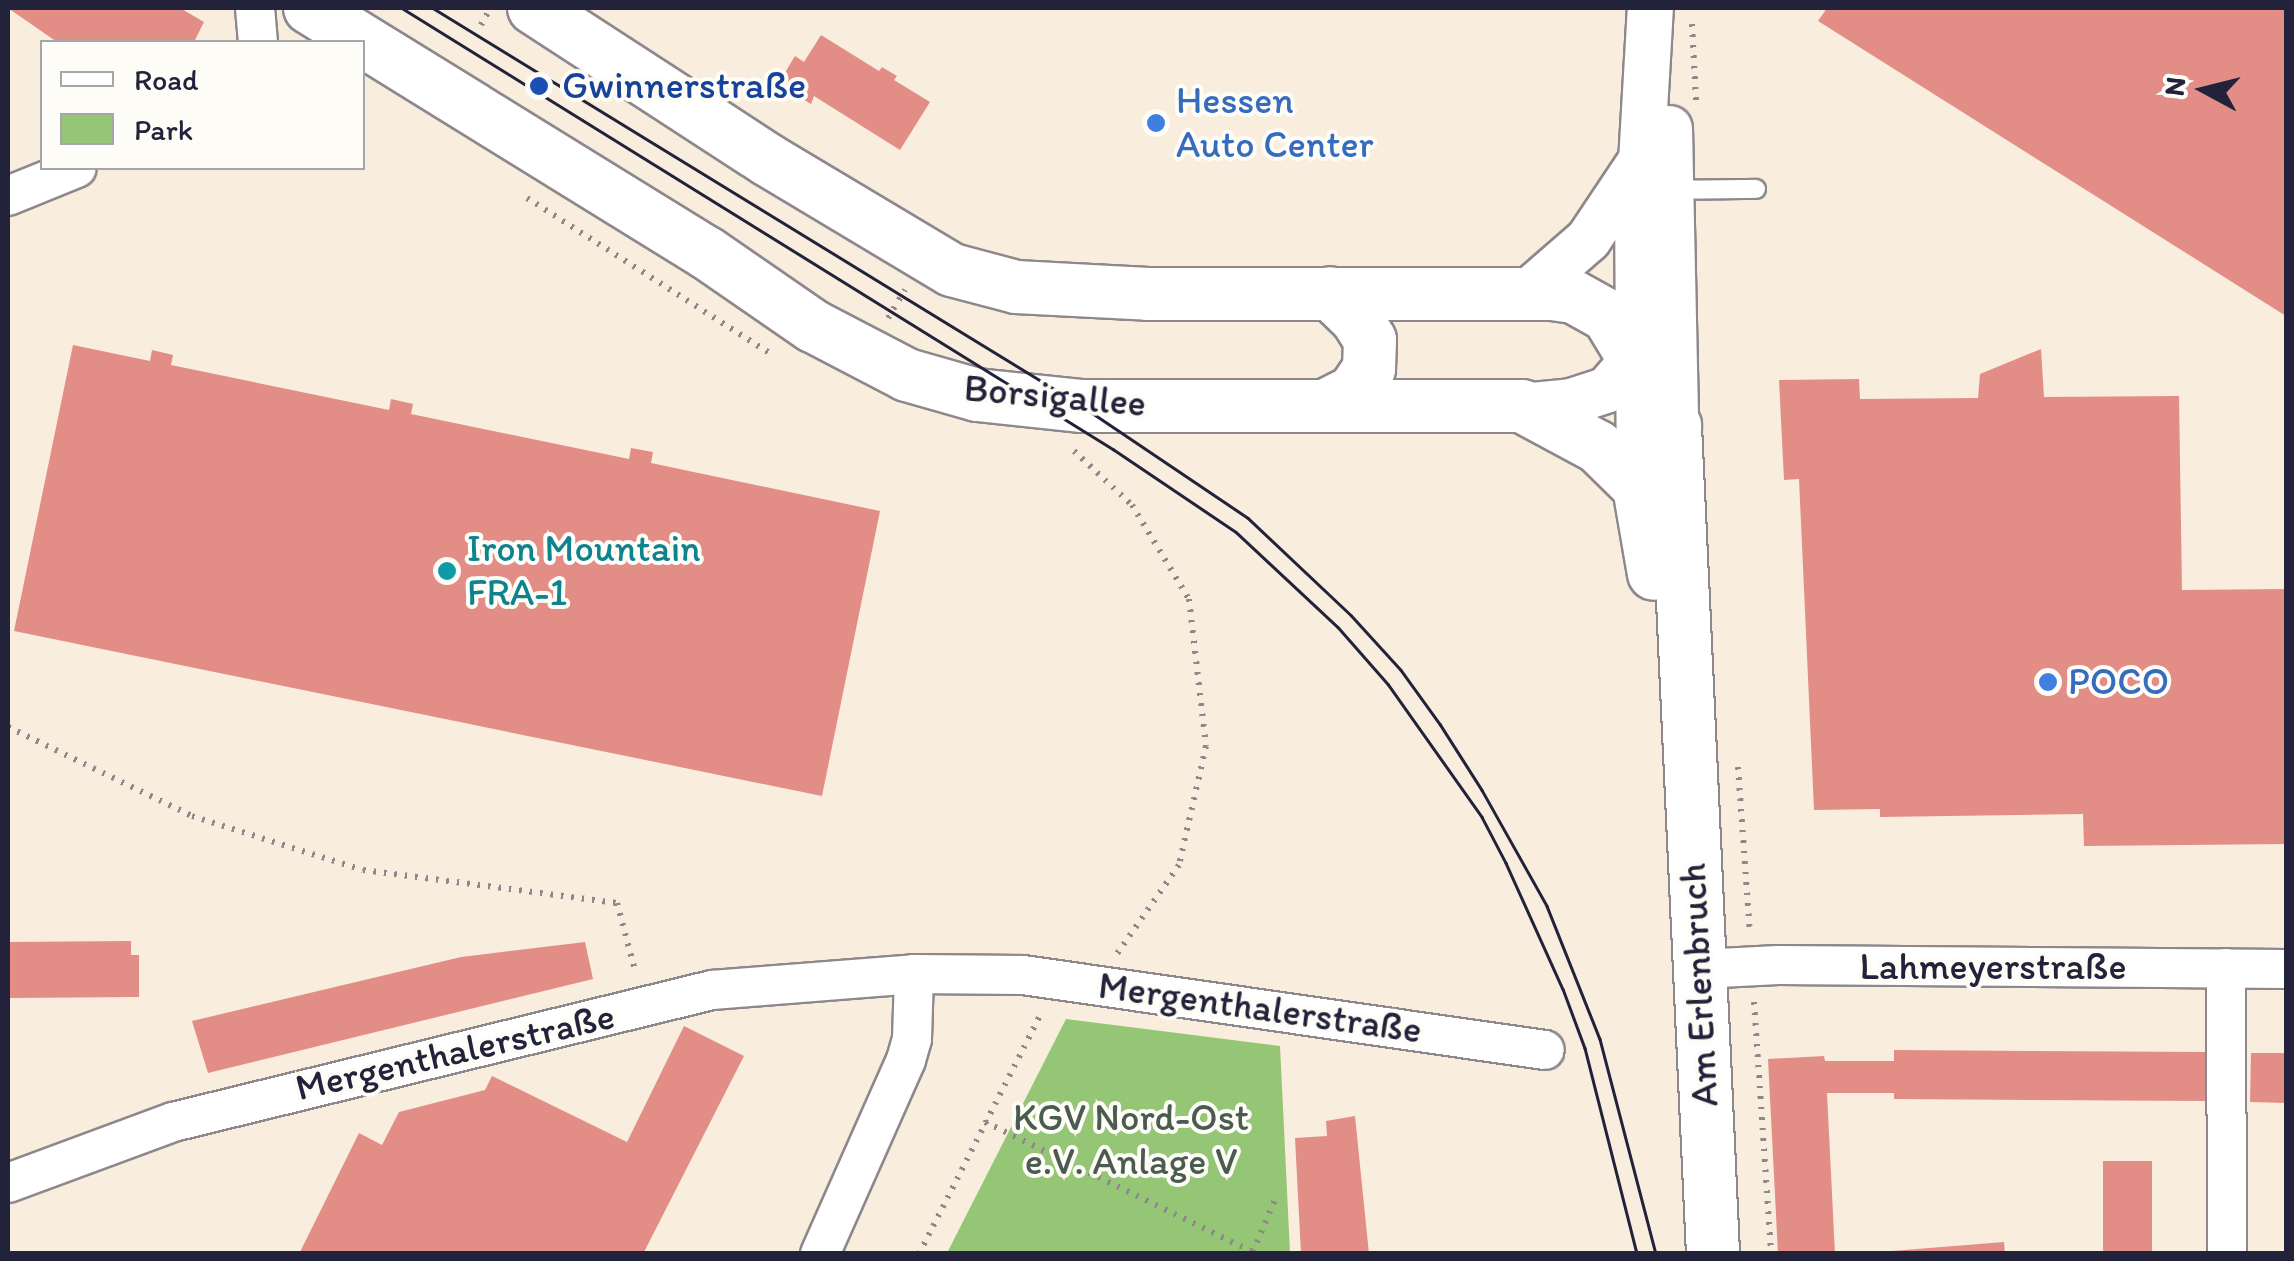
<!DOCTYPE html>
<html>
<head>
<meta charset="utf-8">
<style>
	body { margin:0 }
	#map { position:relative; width:2294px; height:1261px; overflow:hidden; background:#f9eddd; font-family:Itim,sans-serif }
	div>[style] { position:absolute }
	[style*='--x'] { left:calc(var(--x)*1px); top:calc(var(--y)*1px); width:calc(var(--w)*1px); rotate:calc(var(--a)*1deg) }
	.green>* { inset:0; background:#94c676 }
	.building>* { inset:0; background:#e28e86 }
	.path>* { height:6px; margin-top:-3px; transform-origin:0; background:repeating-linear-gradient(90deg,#8e888c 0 2.5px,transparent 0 10.5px) }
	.roads { filter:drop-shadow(2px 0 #8e888c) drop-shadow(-2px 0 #8e888c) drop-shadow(0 2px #8e888c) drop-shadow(0 -2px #8e888c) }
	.service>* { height:18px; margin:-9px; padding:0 9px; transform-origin:9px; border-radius:9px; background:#fff }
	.minor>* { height:38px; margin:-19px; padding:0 19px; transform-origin:19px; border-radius:19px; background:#fff }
	.tertiary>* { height:45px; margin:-22.5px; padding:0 22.5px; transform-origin:22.5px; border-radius:22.5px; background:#fff }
	.secondary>* { height:52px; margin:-26px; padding:0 26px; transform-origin:26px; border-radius:26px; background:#fff }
	.tram>* { height:2.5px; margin:-1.25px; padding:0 1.25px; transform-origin:1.25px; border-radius:1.25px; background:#22223b }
	.dots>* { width:28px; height:28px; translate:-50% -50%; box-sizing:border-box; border:5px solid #fdfcf7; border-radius:50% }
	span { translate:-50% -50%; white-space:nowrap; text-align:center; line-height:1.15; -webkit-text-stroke:8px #fdfcf7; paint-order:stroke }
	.transit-label { font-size:38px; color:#164399 }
	.left { translate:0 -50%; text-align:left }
	.shop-label { font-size:38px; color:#366cbe }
	.street-label { font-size:38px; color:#22223b }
	.culture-label { font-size:38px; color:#0d838f }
	.park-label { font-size:38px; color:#4a5b50 }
	.frame { position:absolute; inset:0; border:10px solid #22223b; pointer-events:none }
	.legend { position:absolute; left:40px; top:40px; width:325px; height:130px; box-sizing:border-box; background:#fdfcf7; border:2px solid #a5a5ac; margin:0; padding:12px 18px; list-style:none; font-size:30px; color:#22223b }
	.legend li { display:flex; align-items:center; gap:20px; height:50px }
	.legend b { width:50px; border:2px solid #a5a5ac }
	.north { position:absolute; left:2154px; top:40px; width:100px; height:100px; -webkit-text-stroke:8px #fdfcf7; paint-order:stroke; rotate:277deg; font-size:28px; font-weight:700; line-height:40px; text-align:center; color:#22223b }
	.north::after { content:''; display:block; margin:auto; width:35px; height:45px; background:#22223b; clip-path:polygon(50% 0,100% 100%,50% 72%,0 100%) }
</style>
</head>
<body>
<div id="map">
	<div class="green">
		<i style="clip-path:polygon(1066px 1019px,1280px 1046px,1290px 1253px,947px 1253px)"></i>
	</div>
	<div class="building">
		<i style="clip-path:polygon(8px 8px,180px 8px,204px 22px,194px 42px,57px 42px)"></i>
		<i style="clip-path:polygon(1827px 8px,2286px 8px,2286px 316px,1818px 21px)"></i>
		<i style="clip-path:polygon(821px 35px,879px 71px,882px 67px,897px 76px,894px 80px,930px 102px,900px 150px,814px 96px,811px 104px,778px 84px,795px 56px,804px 62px)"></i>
		<i style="clip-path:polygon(73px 345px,150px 361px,152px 350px,173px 355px,171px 365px,389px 410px,391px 399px,413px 404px,411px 414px,629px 459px,631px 448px,653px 452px,651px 463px,880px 511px,822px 796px,14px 631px)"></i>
		<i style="clip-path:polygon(2041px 349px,2044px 397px,2179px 396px,2182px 590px,2286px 589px,2286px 844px,2084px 846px,2083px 814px,1880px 817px,1880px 809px,1814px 810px,1799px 479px,1784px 480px,1779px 380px,1859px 379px,1860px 399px,1978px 398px,1980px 374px)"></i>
		<i style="clip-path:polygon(131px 941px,131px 955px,139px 955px,139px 997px,8px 998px,8px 942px)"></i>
		<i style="clip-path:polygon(585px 942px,593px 979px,208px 1073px,192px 1021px,461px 957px)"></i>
		<i style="clip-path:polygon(684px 1026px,744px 1056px,643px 1254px,299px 1254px,359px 1133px,382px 1145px,399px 1112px,485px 1090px,492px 1076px,627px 1142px)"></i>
		<i style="clip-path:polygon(1894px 1050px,2208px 1052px,2207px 1101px,1894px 1099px,1894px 1093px,1827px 1093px,1835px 1254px,1778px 1254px,1768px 1059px,1824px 1056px,1825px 1061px,1894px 1061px)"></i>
		<i style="clip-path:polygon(2251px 1053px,2286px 1053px,2286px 1103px,2250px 1102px)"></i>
		<i style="clip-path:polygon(1355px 1116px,1369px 1254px,1301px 1254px,1295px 1138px,1327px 1136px,1326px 1121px)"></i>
		<i style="clip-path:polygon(2103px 1161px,2152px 1161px,2152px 1254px,2103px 1254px)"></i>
		<i style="clip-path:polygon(2004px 1242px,2005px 1254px,1892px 1254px,1892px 1251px)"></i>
	</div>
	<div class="path">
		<i style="--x:1692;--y:24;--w:77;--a:87"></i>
		<i style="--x:481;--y:25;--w:18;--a:-61"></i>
		<i style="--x:527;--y:198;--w:287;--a:32.6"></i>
		<i style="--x:888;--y:318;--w:33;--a:-59"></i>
		<i style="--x:1074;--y:451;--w:79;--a:43"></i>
		<i style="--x:1132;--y:505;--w:110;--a:58.8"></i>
		<i style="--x:1189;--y:599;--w:148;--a:83.4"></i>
		<i style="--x:1206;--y:746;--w:122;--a:102.8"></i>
		<i style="--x:1179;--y:865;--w:108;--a:124.9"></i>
		<i style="--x:8;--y:727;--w:204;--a:25.8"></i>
		<i style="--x:192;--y:816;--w:179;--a:17.5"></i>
		<i style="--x:363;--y:870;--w:256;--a:7.4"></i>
		<i style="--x:617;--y:903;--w:73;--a:75"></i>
		<i style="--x:1738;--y:767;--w:167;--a:85.9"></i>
		<i style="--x:1754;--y:1002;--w:253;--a:86.1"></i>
		<i style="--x:985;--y:1122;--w:298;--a:25.9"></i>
		<i style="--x:1253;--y:1252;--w:60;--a:-67.3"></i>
		<i style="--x:919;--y:1254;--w:269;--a:-63.1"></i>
	</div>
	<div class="roads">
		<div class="service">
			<i style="--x:1672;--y:190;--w:84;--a:-0.7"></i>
		</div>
		<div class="minor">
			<i style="--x:255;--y:8;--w:34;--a:85"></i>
			<i style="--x:8;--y:196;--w:74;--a:-22.1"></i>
			<i style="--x:2226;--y:968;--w:286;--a:89.8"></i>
			<i style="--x:1700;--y:969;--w:78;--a:-2.9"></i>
			<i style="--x:1778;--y:965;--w:508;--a:0.45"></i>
			<i style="--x:8;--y:1183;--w:176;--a:-20.3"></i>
			<i style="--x:173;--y:1122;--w:555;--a:-13.76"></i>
			<i style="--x:712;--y:990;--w:203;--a:-4.5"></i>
			<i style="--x:914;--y:974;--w:109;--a:0.5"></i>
			<i style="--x:1023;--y:975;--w:527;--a:8.18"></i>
			<i style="--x:820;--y:1254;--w:212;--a:-66.1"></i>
			<i style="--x:906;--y:1060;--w:22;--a:-74"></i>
			<i style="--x:912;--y:1039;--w:65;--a:-88.2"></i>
		</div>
		<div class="tertiary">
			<i style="--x:1669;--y:128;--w:298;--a:88.8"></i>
			<i style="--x:1526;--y:293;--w:82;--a:-41.1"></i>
			<i style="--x:1588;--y:239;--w:90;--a:-56.3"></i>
			<i style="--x:1522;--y:406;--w:49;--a:-5.8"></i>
			<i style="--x:1571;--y:401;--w:38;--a:-18"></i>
			<i style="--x:1607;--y:389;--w:55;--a:-49.4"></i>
			<i style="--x:1639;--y:487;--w:256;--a:-90.4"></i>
			<i style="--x:1637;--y:231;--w:223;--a:-86.7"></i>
		</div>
		<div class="secondary">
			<i style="--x:310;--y:8;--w:467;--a:31.7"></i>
			<i style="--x:707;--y:253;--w:129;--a:34.6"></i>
			<i style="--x:813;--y:326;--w:106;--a:27.5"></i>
			<i style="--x:907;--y:375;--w:73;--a:15.9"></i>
			<i style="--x:977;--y:395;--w:106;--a:6"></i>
			<i style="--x:1082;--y:406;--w:440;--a:0"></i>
			<i style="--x:1522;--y:406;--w:86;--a:28.3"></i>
			<i style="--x:1598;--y:447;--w:57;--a:44.3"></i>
			<i style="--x:1639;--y:487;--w:88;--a:80.2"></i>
			<i style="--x:534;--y:8;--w:279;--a:33"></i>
			<i style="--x:768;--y:160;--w:214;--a:30.9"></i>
			<i style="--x:952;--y:270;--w:66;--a:14.9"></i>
			<i style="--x:1016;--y:287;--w:132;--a:3"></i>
			<i style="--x:1148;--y:294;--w:404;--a:0"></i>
			<i style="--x:1552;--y:294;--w:22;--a:8"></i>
			<i style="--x:1574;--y:297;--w:39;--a:29"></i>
			<i style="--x:1608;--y:316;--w:129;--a:58.7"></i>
			<i style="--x:1675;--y:426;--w:829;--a:87.37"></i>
			<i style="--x:1327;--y:405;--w:30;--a:-27"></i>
			<i style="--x:1354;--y:391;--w:27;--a:-56"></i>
			<i style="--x:1369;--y:369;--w:29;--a:-88"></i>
			<i style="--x:1370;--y:340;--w:25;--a:-122"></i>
			<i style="--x:1357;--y:319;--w:37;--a:-136"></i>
		</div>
	</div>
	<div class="tram">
		<i style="--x:402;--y:8;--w:837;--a:31.81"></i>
		<i style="--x:1113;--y:449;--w:148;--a:34"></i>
		<i style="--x:1236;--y:532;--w:139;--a:43"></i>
		<i style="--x:1338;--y:627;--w:76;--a:48.7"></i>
		<i style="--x:1388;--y:684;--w:163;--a:54.7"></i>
		<i style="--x:1482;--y:817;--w:52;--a:62.4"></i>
		<i style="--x:1506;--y:863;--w:138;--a:65.7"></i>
		<i style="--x:1563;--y:989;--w:63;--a:69.6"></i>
		<i style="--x:1585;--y:1048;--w:212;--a:75.8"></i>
		<i style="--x:433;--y:8;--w:761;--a:31.52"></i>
		<i style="--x:1082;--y:406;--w:200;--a:34"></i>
		<i style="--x:1248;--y:518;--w:141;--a:43.3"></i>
		<i style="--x:1351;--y:615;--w:74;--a:47.7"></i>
		<i style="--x:1401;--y:670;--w:67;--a:54.2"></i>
		<i style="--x:1440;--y:724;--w:78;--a:57.5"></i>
		<i style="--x:1482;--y:790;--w:133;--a:60.7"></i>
		<i style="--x:1547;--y:906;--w:143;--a:68.3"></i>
		<i style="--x:1600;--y:1039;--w:222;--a:75.4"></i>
	</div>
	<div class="dots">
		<i style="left:539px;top:86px;background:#1a4fb4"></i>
		<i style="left:1156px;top:123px;background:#3f7fe0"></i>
		<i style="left:447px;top:571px;background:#0f9aa8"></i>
		<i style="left:2048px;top:682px;background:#3f7fe0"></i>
	</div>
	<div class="transit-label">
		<span class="left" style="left:562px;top:86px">Gwinnerstraße</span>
	</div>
	<div class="shop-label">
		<span class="left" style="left:1176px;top:123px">Hessen<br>Auto Center</span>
		<span class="left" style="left:2068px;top:682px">POCO</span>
	</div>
	<div class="street-label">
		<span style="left:1055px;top:396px;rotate:5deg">Borsigallee</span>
		<span style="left:1993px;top:967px">Lahmeyerstraße</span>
		<span style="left:1699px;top:985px;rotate:-93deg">Am Erlenbruch</span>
		<span style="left:1260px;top:1008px;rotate:8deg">Mergenthalerstraße</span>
		<span style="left:455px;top:1052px;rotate:-13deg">Mergenthalerstraße</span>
	</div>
	<div class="culture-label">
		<span class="left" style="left:467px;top:571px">Iron Mountain<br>FRA-1</span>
	</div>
	<div class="park-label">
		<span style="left:1131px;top:1140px">KGV Nord-Ost<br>e.V. Anlage V</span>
	</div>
	<div class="frame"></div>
	<ul class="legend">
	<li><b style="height:12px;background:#fff"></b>Road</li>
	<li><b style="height:28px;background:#94c676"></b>Park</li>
	</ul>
	<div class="north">N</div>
</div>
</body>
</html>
